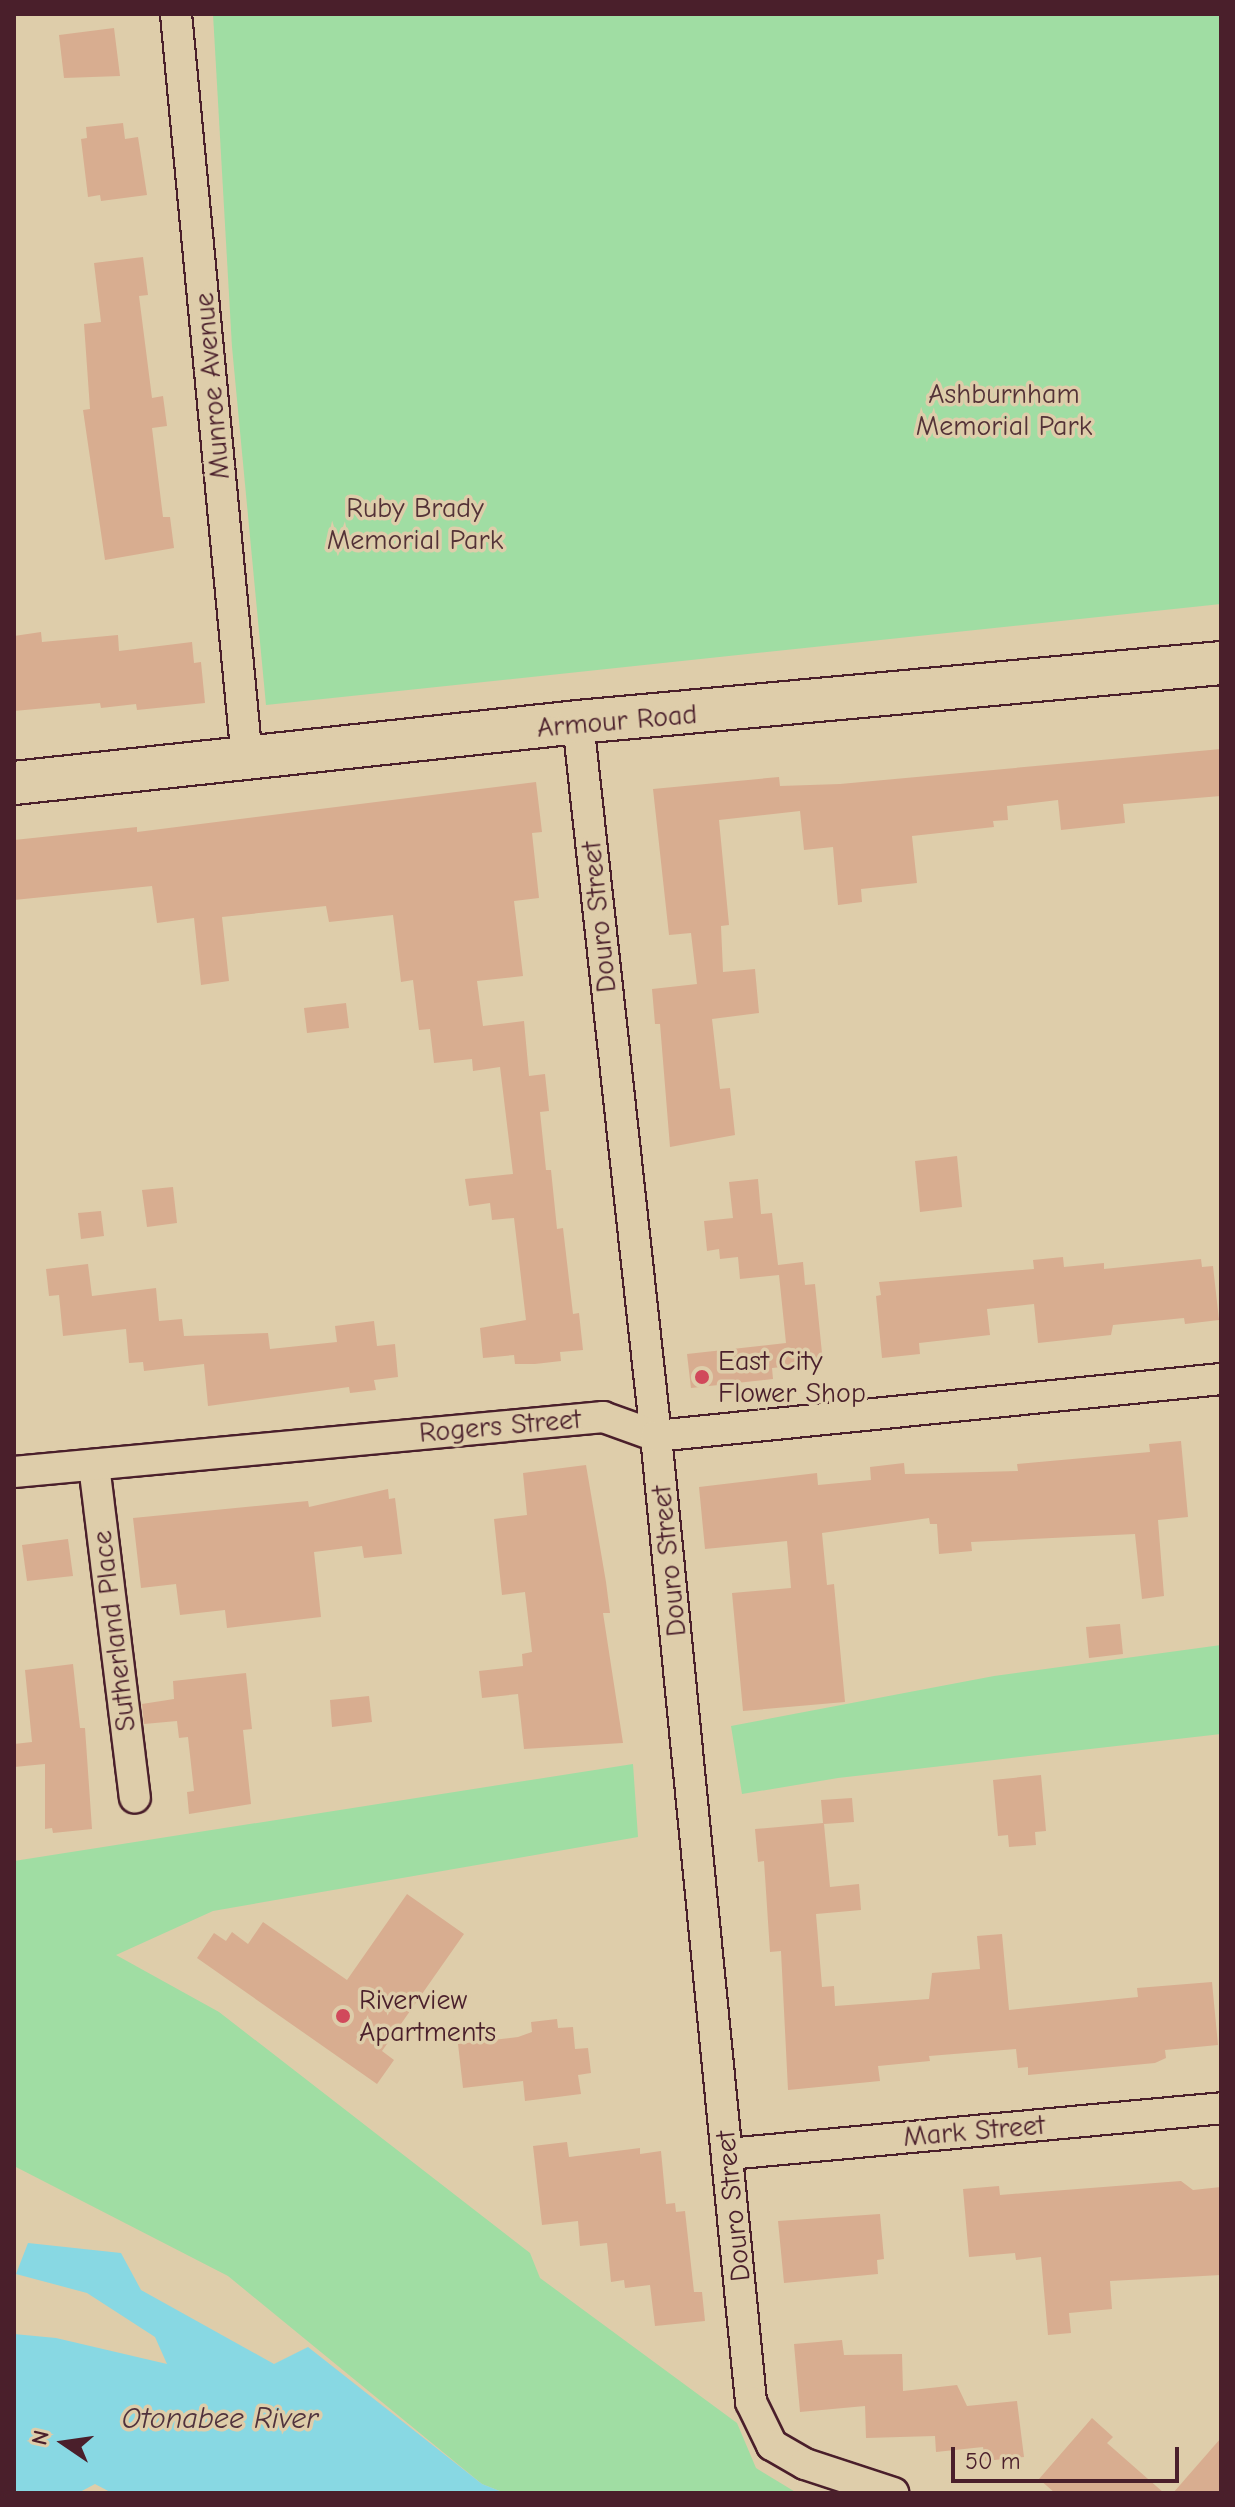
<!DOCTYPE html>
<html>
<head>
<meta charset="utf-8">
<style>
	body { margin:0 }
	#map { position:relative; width:1235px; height:2507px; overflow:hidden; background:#decdaa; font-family:"Comic Neue",sans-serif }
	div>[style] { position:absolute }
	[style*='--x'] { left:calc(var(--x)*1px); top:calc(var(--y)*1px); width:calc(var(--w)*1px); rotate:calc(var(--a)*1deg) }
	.green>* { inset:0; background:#a0dda3 }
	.water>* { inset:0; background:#88d8e3 }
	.building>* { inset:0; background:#d8ad90 }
	.roads { filter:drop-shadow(2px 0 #4a1f2b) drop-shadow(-2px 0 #4a1f2b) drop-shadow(0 2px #4a1f2b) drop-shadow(0 -2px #4a1f2b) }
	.minor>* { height:30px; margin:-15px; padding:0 15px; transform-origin:15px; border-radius:15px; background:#decdaa }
	.secondary>* { height:42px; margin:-21px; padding:0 21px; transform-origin:21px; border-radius:21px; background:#decdaa }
	.dots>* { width:22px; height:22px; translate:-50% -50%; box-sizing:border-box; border:4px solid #decdaa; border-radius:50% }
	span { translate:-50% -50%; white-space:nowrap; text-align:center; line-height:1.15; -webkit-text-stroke:7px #decdaa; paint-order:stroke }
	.street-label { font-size:28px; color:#4a1f2b }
	.park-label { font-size:28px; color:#533237 }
	.poi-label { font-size:28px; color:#4a1f2b }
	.left { translate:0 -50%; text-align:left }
	.water-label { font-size:30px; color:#50323d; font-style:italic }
	.frame { position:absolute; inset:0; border:16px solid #4a1f2b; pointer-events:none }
	.north { position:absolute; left:24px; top:2403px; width:80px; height:80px; -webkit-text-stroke:6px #decdaa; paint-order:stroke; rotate:283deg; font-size:22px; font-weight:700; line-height:32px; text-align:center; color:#4a1f2b }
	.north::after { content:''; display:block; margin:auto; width:28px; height:36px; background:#4a1f2b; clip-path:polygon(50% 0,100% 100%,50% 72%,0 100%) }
	.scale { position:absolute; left:951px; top:2447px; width:228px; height:36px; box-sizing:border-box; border:4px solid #4a1f2b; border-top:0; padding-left:10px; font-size:24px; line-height:28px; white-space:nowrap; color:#4a1f2b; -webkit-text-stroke:6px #decdaa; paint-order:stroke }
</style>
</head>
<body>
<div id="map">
	<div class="green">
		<i style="clip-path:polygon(213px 14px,1221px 14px,1221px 604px,266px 705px,232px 347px)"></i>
		<i style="clip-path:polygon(1221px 1645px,1221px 1734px,838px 1778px,742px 1794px,731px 1726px,994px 1676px)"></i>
		<i style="clip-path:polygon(633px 1764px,638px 1837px,213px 1911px,116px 1955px,219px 2012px,530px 2253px,540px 2278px,737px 2423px,756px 2468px,797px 2493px,505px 2493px,482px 2484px,228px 2276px,14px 2166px,14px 1861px)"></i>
	</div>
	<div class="water">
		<i style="clip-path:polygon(28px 2243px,121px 2253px,141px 2290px,274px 2364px,308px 2347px,482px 2484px,505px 2493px,112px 2493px,95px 2484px,78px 2493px,14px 2493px,14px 2334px,56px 2338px,167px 2364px,155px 2337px,87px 2293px,16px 2274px)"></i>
	</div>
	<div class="building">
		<i style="clip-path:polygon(114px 28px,120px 76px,64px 78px,59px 35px)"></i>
		<i style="clip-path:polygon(123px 123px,125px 139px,138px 137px,147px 195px,101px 201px,100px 195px,88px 197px,81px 139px,87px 138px,86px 127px)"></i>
		<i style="clip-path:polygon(143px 257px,148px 295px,139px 296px,152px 398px,163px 396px,167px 426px,152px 428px,163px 517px,170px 517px,174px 548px,105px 560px,83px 410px,90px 409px,84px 324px,101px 322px,94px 263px)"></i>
		<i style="clip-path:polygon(41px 632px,42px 642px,118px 635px,119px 651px,192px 642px,194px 663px,201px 662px,205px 703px,137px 710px,136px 704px,101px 708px,100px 703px,14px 711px,14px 636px)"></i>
		<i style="clip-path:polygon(1221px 749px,1221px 796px,1123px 804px,1125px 823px,1061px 830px,1058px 800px,1007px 806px,1008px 820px,993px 821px,994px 827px,912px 836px,917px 883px,861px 889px,862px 902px,838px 905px,833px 847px,804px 850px,800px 811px,719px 820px,729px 925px,721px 926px,723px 972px,755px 969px,759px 1013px,712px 1019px,720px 1089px,730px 1088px,735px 1135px,670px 1147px,660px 1024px,655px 1024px,652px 989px,697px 984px,691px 933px,669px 935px,653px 789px,779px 777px,780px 786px,840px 784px)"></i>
		<i style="clip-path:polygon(536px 782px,542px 832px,532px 833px,539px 898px,514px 901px,523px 976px,477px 981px,483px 1026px,524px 1021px,529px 1076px,545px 1074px,549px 1111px,540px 1112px,546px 1170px,551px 1170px,557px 1229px,563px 1228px,573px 1314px,579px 1313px,583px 1350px,560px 1352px,561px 1361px,535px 1364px,515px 1364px,514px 1355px,483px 1358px,480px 1328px,526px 1320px,514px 1218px,492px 1220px,490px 1203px,469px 1206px,465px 1179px,513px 1174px,500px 1067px,473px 1071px,472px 1059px,434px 1063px,430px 1029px,419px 1030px,413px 980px,401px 982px,393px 915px,329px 922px,326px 906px,222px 917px,229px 981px,201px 985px,194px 918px,157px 923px,152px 886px,14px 900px,14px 840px,137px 827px,137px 832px)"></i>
		<i style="clip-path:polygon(346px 1003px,349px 1028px,307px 1033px,304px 1008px)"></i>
		<i style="clip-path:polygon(957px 1156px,962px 1207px,920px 1212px,915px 1161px)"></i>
		<i style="clip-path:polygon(758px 1179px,761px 1214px,772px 1213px,778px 1265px,803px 1262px,805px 1285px,815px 1284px,823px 1363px,772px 1368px,773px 1379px,691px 1388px,687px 1354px,786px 1343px,779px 1275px,740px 1279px,738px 1257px,720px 1259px,719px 1249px,707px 1251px,704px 1221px,733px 1218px,729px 1182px)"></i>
		<i style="clip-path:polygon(173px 1187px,177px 1223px,147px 1227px,142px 1190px)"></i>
		<i style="clip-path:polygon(101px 1211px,104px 1236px,81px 1239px,78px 1213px)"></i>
		<i style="clip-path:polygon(1063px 1257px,1064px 1267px,1104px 1263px,1104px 1269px,1201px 1259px,1202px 1267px,1213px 1266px,1219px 1320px,1185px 1324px,1184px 1318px,1113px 1325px,1111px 1335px,1038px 1343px,1034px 1304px,987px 1309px,990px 1335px,919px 1343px,920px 1354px,882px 1358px,876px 1296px,881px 1295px,879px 1282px,1034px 1269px,1033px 1260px)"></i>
		<i style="clip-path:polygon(88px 1264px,92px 1296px,156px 1288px,159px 1321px,182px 1319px,184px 1336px,268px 1333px,270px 1349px,337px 1342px,335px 1326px,374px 1321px,377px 1346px,395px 1344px,398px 1377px,374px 1380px,376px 1390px,350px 1393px,349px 1387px,208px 1406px,204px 1364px,144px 1371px,143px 1362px,129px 1363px,126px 1329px,63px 1336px,59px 1295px,49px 1296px,46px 1269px)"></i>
		<i style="clip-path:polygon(1181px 1441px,1188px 1517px,1158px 1520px,1164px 1596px,1142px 1599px,1135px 1534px,971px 1542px,972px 1551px,939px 1554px,937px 1524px,930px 1524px,929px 1518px,822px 1533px,827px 1585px,834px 1584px,845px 1702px,743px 1711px,732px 1593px,791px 1588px,787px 1541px,705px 1549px,699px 1487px,817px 1473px,818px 1485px,871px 1480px,870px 1467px,904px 1463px,905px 1474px,1018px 1471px,1017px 1464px,1150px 1452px,1149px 1444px)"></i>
		<i style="clip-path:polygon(586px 1465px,606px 1582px,610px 1613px,603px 1613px,623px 1743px,524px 1749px,518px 1694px,482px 1698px,479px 1671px,523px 1666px,522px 1654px,532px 1652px,525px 1592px,502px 1595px,494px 1519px,527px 1515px,523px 1473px)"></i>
		<i style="clip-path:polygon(388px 1489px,389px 1499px,395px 1498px,402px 1554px,364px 1558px,362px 1546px,314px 1552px,321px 1617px,227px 1628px,225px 1610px,180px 1615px,176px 1584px,141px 1588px,133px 1518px,308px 1501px,309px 1507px)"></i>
		<i style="clip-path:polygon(68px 1539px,73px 1576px,27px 1581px,22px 1545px)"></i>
		<i style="clip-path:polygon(1120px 1624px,1123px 1654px,1089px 1658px,1086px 1627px)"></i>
		<i style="clip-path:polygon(73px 1664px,80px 1728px,85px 1728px,92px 1829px,53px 1833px,52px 1828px,45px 1829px,45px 1764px,14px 1767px,14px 1744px,32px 1742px,25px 1670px)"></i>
		<i style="clip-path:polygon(246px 1673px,252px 1729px,243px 1730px,251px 1804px,189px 1814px,187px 1792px,194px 1791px,188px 1737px,179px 1738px,177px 1721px,144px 1724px,142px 1704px,174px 1699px,173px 1681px)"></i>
		<i style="clip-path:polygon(369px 1696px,372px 1722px,332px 1727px,330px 1700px)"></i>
		<i style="clip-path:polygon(1041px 1775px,1046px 1831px,1035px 1832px,1036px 1845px,1009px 1847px,1008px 1835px,998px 1836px,993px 1780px)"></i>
		<i style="clip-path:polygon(852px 1798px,854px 1822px,824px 1824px,830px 1887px,859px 1884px,861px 1910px,816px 1914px,822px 1987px,834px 1986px,835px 2006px,929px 1999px,932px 1973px,980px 1969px,977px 1936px,1002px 1934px,1009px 2010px,1138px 1997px,1137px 1988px,1212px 1982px,1218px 2045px,1165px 2050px,1166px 2058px,1155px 2063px,1028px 2075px,1028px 2067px,1018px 2068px,1016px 2049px,929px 2056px,930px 2061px,878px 2066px,880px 2081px,788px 2090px,781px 1951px,770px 1952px,764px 1861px,758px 1862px,755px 1829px,823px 1823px,821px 1800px)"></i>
		<i style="clip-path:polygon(407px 1894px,464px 1934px,382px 2051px,394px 2060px,377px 2084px,197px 1958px,214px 1933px,226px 1941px,232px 1932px,248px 1944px,263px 1922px,347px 1980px)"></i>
		<i style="clip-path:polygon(557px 2019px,558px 2028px,573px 2027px,575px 2049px,588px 2048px,591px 2073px,578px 2075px,581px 2094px,525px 2101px,523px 2081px,463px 2088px,458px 2044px,518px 2037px,532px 2032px,531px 2022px)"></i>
		<i style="clip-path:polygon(567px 2142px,569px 2157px,640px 2148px,640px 2154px,661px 2151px,666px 2204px,675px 2203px,676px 2212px,685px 2211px,694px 2292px,702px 2292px,705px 2321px,655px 2326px,650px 2285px,625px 2288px,624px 2280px,611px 2282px,607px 2243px,580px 2246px,578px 2221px,542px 2225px,533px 2146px)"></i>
		<i style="clip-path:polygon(1181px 2181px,1193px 2190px,1221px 2187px,1221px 2275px,1110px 2281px,1112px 2309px,1069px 2313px,1071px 2333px,1048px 2335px,1041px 2257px,1016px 2260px,1015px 2253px,969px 2257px,963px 2189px,999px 2186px,1000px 2195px)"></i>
		<i style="clip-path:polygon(880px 2214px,884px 2259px,877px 2260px,878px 2274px,784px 2283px,778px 2221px)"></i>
		<i style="clip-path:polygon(842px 2340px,844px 2355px,902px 2354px,903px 2391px,957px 2385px,967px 2406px,1017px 2401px,1024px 2457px,985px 2461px,983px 2447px,936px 2452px,935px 2436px,866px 2438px,865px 2406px,800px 2412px,794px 2344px)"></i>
		<i style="clip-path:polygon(1092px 2418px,1113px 2437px,1107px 2443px,1164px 2493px,1055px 2493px,1039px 2479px)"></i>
		<i style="clip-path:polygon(1221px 2438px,1221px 2493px,1173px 2493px)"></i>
	</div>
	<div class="roads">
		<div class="minor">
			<i style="--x:176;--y:14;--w:748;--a:84.56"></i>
			<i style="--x:578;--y:722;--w:718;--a:83.77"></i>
			<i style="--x:656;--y:1436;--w:971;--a:84.38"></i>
			<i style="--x:751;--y:2402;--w:48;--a:64"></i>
			<i style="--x:772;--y:2445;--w:38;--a:30"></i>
			<i style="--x:805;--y:2464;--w:93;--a:18.2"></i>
			<i style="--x:94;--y:1465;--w:335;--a:83"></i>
			<i style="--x:14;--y:1472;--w:592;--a:-5.33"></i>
			<i style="--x:603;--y:1417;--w:56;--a:19.7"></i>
			<i style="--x:656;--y:1436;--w:568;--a:-5.76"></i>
			<i style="--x:728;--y:2154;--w:495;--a:-5.3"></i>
		</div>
		<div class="secondary">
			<i style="--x:14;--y:783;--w:567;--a:-6.17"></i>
			<i style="--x:578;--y:722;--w:646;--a:-5.24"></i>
		</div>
	</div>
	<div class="dots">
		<i style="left:702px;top:1377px;background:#d1495b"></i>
		<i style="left:343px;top:2016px;background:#d1495b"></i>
	</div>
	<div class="street-label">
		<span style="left:212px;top:386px;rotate:-95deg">Munroe Avenue</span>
		<span style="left:617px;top:721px;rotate:-5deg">Armour Road</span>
		<span style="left:599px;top:917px;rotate:-96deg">Douro Street</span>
		<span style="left:500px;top:1426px;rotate:-5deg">Rogers Street</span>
		<span style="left:669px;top:1561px;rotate:-96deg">Douro Street</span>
		<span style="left:114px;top:1631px;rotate:-97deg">Sutherland Place</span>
		<span style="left:974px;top:2131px;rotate:-5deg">Mark Street</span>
		<span style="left:733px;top:2206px;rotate:-96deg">Douro Street</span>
	</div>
	<div class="park-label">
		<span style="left:1004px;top:410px">Ashburnham<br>Memorial Park</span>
		<span style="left:415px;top:524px">Ruby Brady<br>Memorial Park</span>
	</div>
	<div class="poi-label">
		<span class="left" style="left:718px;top:1377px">East City<br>Flower Shop</span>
		<span class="left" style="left:359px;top:2016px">Riverview<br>Apartments</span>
	</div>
	<div class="water-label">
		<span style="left:220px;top:2419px">Otonabee River</span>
	</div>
	<div class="frame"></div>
	<div class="north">N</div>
	<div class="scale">50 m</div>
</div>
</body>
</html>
